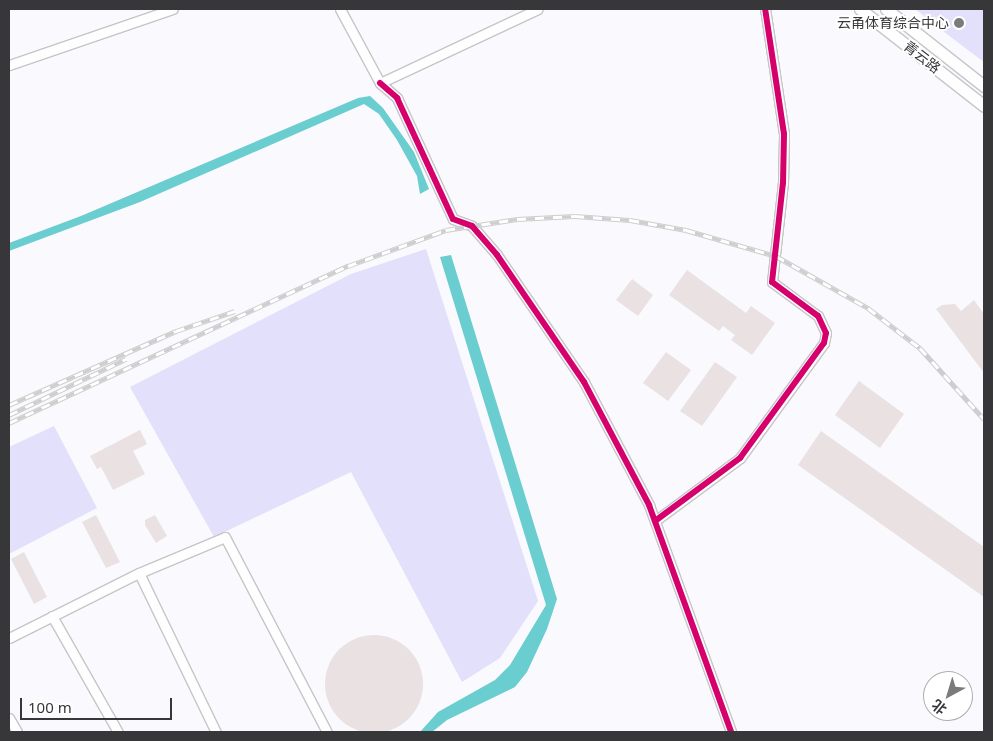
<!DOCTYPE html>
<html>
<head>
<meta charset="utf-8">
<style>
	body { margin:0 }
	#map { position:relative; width:993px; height:741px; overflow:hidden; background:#faf9fd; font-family:"Noto Sans","Noto Sans SC",sans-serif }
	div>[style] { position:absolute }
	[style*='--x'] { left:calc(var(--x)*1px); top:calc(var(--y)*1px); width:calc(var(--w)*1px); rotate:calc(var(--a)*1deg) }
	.green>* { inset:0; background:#e2e0fa }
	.water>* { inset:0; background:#6acdcf }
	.building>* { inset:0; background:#e9e1e2 }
	.round { border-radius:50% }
	.roads { filter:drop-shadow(1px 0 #c6c5c8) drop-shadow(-1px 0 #c6c5c8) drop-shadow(0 1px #c6c5c8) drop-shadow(0 -1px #c6c5c8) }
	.minor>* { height:9px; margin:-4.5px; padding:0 4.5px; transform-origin:4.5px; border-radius:4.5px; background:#fefeff }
	.tertiary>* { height:11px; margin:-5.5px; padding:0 5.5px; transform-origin:5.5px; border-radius:5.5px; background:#fefeff }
	.rail>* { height:5px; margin-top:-2.5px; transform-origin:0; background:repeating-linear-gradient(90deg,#fff 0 9px,#cecece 0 18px); box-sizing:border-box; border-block:1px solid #cecece }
	.cycleway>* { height:6px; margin:-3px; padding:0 3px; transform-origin:3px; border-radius:3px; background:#d6006c }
	.dots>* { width:14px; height:14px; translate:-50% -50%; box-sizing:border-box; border:2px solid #fff; border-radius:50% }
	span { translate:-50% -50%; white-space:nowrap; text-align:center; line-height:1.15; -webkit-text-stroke:4px #fff; paint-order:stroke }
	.poi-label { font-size:14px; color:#37373a }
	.right { translate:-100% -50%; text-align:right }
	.street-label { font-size:14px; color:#37373a }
	.frame { position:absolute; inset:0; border:10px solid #37373a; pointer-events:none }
	.north { position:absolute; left:923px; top:671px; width:50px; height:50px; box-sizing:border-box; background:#fff; border:1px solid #afafb0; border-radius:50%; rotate:219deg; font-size:14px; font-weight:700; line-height:20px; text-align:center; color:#37373a }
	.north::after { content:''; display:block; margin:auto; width:18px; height:22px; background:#7b7b7e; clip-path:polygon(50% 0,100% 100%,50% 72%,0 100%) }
	.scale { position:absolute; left:20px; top:698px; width:152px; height:22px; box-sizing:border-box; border:2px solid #37373a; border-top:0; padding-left:6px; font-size:15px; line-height:18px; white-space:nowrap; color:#37373a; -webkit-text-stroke:4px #fff; paint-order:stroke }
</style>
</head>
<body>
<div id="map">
	<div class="green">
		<i style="clip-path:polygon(915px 9px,984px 9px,984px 62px,952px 38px)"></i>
		<i style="clip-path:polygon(426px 249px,538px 601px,500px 658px,462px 682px,351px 472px,214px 537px,130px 387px,351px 274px)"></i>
		<i style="clip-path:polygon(54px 426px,97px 508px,9px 554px,9px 447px)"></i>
	</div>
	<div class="water">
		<i style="clip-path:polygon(370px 96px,383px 108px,414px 152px,429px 189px,420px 194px,417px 176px,397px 140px,379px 114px,364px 104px,140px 202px,9px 251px,9px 243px,81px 216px,358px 98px)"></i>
		<i style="clip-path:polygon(451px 255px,557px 599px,547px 629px,527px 672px,515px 687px,447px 720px,432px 732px,420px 732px,438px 712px,495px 680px,510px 665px,546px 605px,440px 257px)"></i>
	</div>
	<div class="building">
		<i style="clip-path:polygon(687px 270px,746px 313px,751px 306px,775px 323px,752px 355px,731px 340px,735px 335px,723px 326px,719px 331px,669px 295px)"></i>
		<i style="clip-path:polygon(632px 279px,653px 295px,638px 316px,616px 300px)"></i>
		<i style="clip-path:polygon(974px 300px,984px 314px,984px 373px,936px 309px,942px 305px,955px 304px,961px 311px)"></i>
		<i style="clip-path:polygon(666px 352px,691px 370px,668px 401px,643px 383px)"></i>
		<i style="clip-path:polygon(715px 362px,737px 377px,702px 426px,680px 411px)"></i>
		<i style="clip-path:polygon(859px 381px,904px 414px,880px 448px,835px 415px)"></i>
		<i style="clip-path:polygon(140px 430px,147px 444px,133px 451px,145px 474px,113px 490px,101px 467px,97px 469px,90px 456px)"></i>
		<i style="clip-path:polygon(821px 431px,984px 547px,984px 597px,798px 465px)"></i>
		<i style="clip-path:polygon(96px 515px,120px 562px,106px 568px,82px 522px)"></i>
		<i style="clip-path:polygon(155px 515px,167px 536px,156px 543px,145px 525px,145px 520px)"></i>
		<i style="clip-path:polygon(24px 552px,47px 597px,34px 604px,11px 559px)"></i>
		<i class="round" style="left:325px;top:635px;width:98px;height:98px"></i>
	</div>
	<div class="roads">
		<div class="minor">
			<i style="--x:340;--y:9;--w:84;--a:61.6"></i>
			<i style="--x:380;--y:83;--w:174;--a:-25.1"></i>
			<i style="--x:9;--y:65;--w:173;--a:-18.9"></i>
			<i style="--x:380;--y:83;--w:23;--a:41"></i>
			<i style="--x:397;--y:98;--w:133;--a:65.2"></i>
			<i style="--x:453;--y:219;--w:20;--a:20"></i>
			<i style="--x:472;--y:226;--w:38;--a:49"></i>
			<i style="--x:497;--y:255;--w:154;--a:55.6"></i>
			<i style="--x:584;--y:382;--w:139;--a:62.1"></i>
			<i style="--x:649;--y:505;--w:241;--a:70.1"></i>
			<i style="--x:655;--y:521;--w:106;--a:-36.5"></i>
			<i style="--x:740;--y:458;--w:142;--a:-53.9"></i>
			<i style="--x:824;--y:343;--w:10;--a:-79"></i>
			<i style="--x:826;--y:333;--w:19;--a:-115"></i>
			<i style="--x:818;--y:316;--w:57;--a:-143.5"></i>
			<i style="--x:772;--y:282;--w:100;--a:-83.7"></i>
			<i style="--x:783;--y:183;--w:49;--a:-88.8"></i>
			<i style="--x:784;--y:134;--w:126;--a:-98.6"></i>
			<i style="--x:139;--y:573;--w:177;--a:64.2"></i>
			<i style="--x:52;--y:616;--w:133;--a:60.4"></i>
			<i style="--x:9;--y:638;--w:145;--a:-26.6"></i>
			<i style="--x:139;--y:573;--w:93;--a:-22.7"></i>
			<i style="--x:225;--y:537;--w:220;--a:62.4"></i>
			<i style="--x:9;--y:718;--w:16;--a:60"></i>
		</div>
		<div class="tertiary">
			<i style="--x:860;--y:9;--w:157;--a:38"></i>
			<i style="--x:886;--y:9;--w:125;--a:38.2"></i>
		</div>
	</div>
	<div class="rail">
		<i style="--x:9;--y:405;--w:183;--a:-23.9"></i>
		<i style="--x:176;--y:331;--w:62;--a:-18.7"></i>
		<i style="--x:9;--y:415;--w:130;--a:-25.6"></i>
		<i style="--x:9;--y:423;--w:374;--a:-24.9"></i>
		<i style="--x:348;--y:266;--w:104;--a:-20.2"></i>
		<i style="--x:446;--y:230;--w:72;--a:-8.8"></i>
		<i style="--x:517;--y:219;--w:58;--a:-3"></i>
		<i style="--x:575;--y:216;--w:55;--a:4.2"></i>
		<i style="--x:630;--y:220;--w:57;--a:10.1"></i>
		<i style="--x:686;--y:230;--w:94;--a:16.1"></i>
		<i style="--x:776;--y:256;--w:106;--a:29.5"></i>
		<i style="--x:868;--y:308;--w:66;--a:37.6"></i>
		<i style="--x:920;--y:348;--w:96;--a:48"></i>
	</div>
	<div class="cycleway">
		<i style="--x:380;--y:83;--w:23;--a:41"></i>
		<i style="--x:397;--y:98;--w:133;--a:65.2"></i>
		<i style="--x:453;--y:219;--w:20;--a:20"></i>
		<i style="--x:472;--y:226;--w:38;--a:49"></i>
		<i style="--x:497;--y:255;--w:154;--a:55.6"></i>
		<i style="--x:584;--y:382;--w:139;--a:62.1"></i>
		<i style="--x:649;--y:505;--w:241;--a:70.1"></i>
		<i style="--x:655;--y:521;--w:106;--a:-36.5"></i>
		<i style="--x:740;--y:458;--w:142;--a:-53.9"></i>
		<i style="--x:824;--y:343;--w:10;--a:-79"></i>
		<i style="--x:826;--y:333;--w:19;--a:-115"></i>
		<i style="--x:818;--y:316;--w:57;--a:-143.5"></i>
		<i style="--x:772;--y:282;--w:100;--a:-83.7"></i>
		<i style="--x:783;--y:183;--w:49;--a:-88.8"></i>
		<i style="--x:784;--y:134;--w:126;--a:-98.6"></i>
	</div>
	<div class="dots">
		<i style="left:959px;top:23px;background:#7b7b7e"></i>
	</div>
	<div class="poi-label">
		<span class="right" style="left:949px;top:23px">云甬体育综合中心</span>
	</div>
	<div class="street-label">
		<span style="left:922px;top:57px;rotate:38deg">青云路</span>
	</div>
	<div class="frame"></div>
	<div class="north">北</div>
	<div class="scale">100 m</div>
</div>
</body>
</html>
